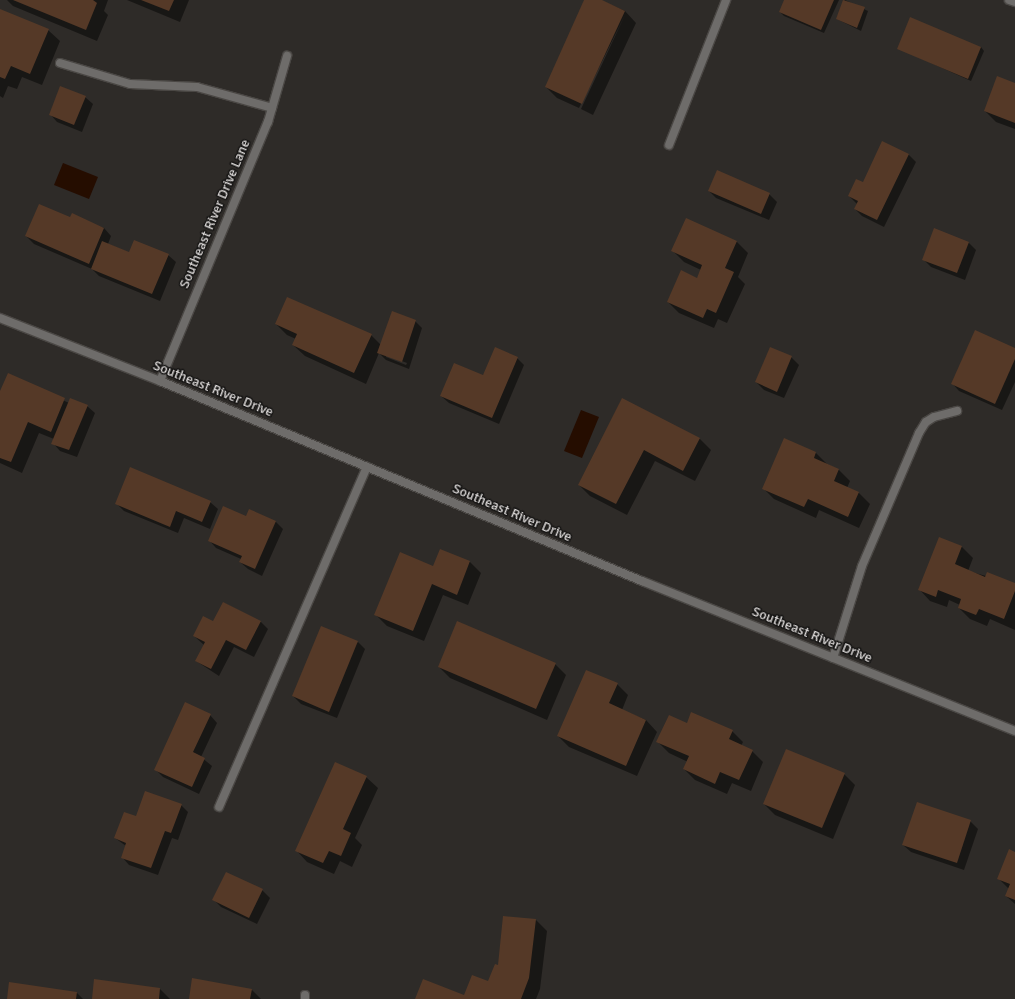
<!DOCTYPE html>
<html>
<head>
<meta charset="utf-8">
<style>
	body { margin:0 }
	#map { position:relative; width:1015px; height:999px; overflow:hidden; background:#2e2b28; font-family:Signika,sans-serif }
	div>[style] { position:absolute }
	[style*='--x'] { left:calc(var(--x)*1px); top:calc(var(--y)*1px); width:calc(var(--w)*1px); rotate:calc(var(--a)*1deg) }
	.water>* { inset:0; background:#250d00 }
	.shadow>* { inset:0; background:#0007 }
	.building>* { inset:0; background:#553927 }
	.roads { filter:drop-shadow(1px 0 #4a4744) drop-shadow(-1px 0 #4a4744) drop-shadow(0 1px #4a4744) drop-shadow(0 -1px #4a4744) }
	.lane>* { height:8px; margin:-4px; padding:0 4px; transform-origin:4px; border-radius:4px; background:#6e6c6a }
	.street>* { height:8px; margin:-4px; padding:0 4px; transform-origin:4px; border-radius:4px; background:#6e6c6a }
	span { translate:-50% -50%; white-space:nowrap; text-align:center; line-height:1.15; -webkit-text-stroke:3px #151413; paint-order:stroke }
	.street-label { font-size:14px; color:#dcd9d8 }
</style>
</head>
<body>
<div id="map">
	<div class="water">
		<i style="clip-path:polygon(63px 163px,98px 177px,89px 199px,54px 185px)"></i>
		<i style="clip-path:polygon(581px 410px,599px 417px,582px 458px,564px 451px)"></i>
	</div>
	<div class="shadow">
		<i style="clip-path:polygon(7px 0,108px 0,104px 11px,108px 15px,97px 41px,13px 6px)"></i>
		<i style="clip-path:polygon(127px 0,189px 0,180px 22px)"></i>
		<i style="clip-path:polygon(586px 0,600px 0,625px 11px,636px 23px,593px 115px,581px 109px,625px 15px,579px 108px,557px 98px,546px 87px)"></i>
		<i style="clip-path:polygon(785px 0,839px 0,824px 33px,784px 16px,780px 12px)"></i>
		<i style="clip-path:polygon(845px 0,868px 11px,861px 31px,837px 19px)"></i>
		<i style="clip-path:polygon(0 10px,48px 30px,60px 41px,42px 85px,22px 77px,17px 89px,8px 86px,3px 98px,0 96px)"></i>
		<i style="clip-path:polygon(981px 47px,984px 51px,971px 81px,898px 48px)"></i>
		<i style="clip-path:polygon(1015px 84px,1015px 129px,996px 122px,985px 111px)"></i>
		<i style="clip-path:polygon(85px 97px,93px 104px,82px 132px,57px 122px,50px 114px)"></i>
		<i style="clip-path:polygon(908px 154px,916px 162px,884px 227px,862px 216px,855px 209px,857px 204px,849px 196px,863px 183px)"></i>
		<i style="clip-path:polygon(709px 191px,769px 194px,777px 202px,769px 220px,716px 198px)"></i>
		<i style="clip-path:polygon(70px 218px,104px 228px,111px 236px,108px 244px,130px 253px,168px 255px,176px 262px,160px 301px,99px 276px,92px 269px,34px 244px,26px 236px)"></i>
		<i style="clip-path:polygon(686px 220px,737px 242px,748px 253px,738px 277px,745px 284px,727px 323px,718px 319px,714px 328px,679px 313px,668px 302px,697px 279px,701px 270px,684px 262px,673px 251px)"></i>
		<i style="clip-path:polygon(968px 242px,976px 250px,965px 280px,931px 267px,923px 259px)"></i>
		<i style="clip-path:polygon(evenodd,415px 321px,422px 328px,409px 369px,386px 360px,379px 353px,366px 384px,305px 356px,293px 345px,296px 339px,287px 335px,276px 324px,371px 335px,381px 345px,415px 321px,386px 355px,407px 363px,406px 365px,386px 357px,386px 355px)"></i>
		<i style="clip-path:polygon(1015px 349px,1015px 382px,1002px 410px,959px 391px,952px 383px)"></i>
		<i style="clip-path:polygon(791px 357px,799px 365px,784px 398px,764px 390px,756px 382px)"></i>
		<i style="clip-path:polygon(517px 358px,524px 365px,499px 424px,449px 403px,441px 396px)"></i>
		<i style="clip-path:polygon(8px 375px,69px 403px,87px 406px,95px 413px,77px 457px,60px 451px,53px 443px,54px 439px,39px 433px,22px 473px,0 463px,0 394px)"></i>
		<i style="clip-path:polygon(622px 399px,700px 439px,711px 450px,695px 481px,655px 461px,627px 515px,590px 496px,579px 485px)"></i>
		<i style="clip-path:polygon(816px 453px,827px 464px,839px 470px,850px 481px,847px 488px,859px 493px,870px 504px,859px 528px,819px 510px,816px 518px,774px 499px,763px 488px)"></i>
		<i style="clip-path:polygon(210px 502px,218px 509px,210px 529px,184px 518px,178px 533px,124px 511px,116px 503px)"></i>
		<i style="clip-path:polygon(250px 510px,276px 522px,283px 529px,262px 576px,248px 569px,240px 562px,241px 559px,216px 548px,209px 540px,247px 517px)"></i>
		<i style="clip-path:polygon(940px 538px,962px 547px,973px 558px,968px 571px,1015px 584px,1015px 630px,990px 619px,987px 626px,970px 619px,959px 608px,960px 605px,949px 600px,947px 607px,930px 601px,919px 589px)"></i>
		<i style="clip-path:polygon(441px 550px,470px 562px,481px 573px,468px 605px,443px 595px,424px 641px,387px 626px,375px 614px,434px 567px)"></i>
		<i style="clip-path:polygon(224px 603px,261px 622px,268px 629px,254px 657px,234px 647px,219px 676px,196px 661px,204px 645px,194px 636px,213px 623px)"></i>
		<i style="clip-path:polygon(358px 642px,365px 649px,337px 718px,301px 704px,293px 696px)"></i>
		<i style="clip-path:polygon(555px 664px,566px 675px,547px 720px,450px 678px,439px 667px)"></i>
		<i style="clip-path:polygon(617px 684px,628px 695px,622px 710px,646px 720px,657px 732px,637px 776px,569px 747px,558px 736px)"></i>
		<i style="clip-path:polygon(210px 715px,217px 723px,201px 757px,212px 766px,199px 794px,163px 777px,155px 769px)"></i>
		<i style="clip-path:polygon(687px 724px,732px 731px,743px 742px,741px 746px,752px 751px,763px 762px,751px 791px,732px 783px,727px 794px,695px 780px,684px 769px,688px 762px,669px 753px,658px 742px)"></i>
		<i style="clip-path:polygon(844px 774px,855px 785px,833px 839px,775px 815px,764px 804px)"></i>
		<i style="clip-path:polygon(366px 777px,378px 788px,355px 838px,362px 845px,352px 867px,340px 861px,334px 874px,307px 862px,296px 850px)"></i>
		<i style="clip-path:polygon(181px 805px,188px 812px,178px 840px,172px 838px,158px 875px,129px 865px,122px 857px,126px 846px,115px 838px,137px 818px)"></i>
		<i style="clip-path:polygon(970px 821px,978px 829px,964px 870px,911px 852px,903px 845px)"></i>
		<i style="clip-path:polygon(1015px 853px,1015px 904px,1006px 896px,1009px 889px,998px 878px)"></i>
		<i style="clip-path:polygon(262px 890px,270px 898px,257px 924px,221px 907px,213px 899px)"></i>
		<i style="clip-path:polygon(536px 920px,547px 931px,540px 989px,536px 999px,416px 999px,465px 996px,489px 983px,498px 966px)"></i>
		<i style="clip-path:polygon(10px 983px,77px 993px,83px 999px,8px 999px)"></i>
		<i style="clip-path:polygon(160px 989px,170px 999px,93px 999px)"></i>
		<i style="clip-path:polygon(252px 990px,261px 999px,190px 999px)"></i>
	</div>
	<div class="building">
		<i style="clip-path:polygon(13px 0,93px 0,97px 3px,86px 30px)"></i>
		<i style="clip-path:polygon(141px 0,174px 0,169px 11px)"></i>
		<i style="clip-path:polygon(584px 0,602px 0,625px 11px,582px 104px,545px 87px)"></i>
		<i style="clip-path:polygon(784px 0,834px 0,821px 30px,779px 12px)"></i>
		<i style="clip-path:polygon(843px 0,865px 7px,857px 28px,836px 19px)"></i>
		<i style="clip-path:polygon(0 9px,49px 29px,30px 74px,11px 66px,5px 79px,0 77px)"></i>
		<i style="clip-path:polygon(910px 17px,981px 47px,968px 79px,897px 49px)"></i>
		<i style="clip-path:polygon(997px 76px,1015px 83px,1015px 123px,984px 111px)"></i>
		<i style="clip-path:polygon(60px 86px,86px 96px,74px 125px,49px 115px)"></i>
		<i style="clip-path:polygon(882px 141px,909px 154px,877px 220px,854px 209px,858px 201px,848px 196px,856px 179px,863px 182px)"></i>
		<i style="clip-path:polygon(717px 170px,770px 193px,761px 214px,708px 191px)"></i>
		<i style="clip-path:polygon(39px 204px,70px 217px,72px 213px,104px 228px,89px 264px,25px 236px)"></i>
		<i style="clip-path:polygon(686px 218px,737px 241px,725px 268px,734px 272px,716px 313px,707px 309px,703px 318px,667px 302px,681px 270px,697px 278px,702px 265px,671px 251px)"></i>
		<i style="clip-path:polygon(934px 228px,969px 242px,957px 273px,922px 260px)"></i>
		<i style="clip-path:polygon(134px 240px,169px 254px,152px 294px,91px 269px,102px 241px,129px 252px)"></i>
		<i style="clip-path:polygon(287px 297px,372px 334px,354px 373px,292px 345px,297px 334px,275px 324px)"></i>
		<i style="clip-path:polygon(392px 311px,416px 320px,402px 362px,377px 353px)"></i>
		<i style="clip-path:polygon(975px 330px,1015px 348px,1015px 359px,995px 404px,951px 384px)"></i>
		<i style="clip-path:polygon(495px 347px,518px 357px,492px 418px,440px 396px,454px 363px,483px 375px)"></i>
		<i style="clip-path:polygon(770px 347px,792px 356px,777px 392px,755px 382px)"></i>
		<i style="clip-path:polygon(8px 373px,65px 398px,51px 432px,28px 422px,11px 462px,0 458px,0 391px)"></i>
		<i style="clip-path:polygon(70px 398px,88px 405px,69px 450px,51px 444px)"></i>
		<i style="clip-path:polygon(622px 398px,700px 438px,683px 471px,644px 450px,616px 504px,578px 485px)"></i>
		<i style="clip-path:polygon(784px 438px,816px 452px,814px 458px,839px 469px,834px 481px,859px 492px,848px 517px,808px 499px,804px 507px,762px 489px)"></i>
		<i style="clip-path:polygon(130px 467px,211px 501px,202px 522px,176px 511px,170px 527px,115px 504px)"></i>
		<i style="clip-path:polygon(223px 506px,246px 516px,249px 509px,276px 521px,255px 569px,239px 562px,242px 556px,208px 541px)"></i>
		<i style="clip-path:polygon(939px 537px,962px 546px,955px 564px,985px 577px,987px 572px,1015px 583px,1015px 591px,1004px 619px,979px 609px,976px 615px,958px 608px,961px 599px,938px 590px,936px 597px,918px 590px)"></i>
		<i style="clip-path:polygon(440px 549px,470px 561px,457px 595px,432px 584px,413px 631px,374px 615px,400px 552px,433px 566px)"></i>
		<i style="clip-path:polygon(223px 602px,261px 621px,246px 650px,226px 640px,211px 669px,195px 661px,205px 642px,193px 636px,203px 616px,213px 621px)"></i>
		<i style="clip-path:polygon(457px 621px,556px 663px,536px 709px,438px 667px)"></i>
		<i style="clip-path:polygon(321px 626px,358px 641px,329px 712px,292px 696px)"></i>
		<i style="clip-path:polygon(586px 670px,618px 683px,609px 703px,646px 720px,626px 766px,557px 736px)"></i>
		<i style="clip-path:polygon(185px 702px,211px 714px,193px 752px,205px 758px,192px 787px,154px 770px)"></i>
		<i style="clip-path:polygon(691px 712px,733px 730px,729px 739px,753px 750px,739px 780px,720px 772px,715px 784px,683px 769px,689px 756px,656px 742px,669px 715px,687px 723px)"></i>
		<i style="clip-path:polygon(786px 749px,845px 773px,822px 828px,763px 804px)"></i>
		<i style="clip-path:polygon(335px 762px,367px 776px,343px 829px,351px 833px,341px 856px,329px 851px,323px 863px,295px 851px)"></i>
		<i style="clip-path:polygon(145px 791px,182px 804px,171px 833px,165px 831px,151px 868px,121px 858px,126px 843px,114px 838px,124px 812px,136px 816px)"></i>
		<i style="clip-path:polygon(917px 802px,971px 820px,957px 863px,902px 845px)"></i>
		<i style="clip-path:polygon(1009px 849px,1015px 852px,1015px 900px,1005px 896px,1010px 884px,997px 879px)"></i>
		<i style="clip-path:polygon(226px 872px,263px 889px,249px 918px,212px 900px)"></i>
		<i style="clip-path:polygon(503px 916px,536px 919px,529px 978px,521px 999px,415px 999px,423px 979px,464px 995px,472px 975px,488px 981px,495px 964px,498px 965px)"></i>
		<i style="clip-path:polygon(192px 978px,252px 989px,250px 999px,189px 999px)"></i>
		<i style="clip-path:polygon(94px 979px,160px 988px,159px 999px,92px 999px)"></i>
		<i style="clip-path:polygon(9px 982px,77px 992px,76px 999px,7px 999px)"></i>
	</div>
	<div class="roads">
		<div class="lane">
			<i style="--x:60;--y:63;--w:73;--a:16.7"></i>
			<i style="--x:130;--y:84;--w:67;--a:2.6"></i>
			<i style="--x:197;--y:87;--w:78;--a:15.6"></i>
			<i style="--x:833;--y:658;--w:96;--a:-72.5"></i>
			<i style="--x:862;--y:566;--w:145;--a:-66.8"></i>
			<i style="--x:919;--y:433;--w:13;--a:-58"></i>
			<i style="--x:926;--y:422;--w:9;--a:-32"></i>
			<i style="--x:934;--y:417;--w:24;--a:-15"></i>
			<i style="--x:219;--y:807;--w:371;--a:-66.5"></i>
		</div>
		<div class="street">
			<i style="--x:1009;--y:0;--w:6;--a:18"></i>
			<i style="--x:669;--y:145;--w:156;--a:-68.5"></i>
			<i style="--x:0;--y:318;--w:172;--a:21.5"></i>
			<i style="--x:160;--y:381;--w:522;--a:22.54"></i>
			<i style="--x:642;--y:581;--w:402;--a:21.9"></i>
			<i style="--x:160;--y:381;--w:281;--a:-67.4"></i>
			<i style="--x:268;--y:122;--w:69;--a:-73.9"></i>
			<i style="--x:305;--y:999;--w:4;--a:-90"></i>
		</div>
	</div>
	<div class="street-label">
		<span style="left:215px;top:214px;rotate:-67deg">Southeast River Drive Lane</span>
		<span style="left:213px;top:389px;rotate:22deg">Southeast River Drive</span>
		<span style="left:512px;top:513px;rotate:23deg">Southeast River Drive</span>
		<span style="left:812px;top:635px;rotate:22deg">Southeast River Drive</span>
	</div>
</div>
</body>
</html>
